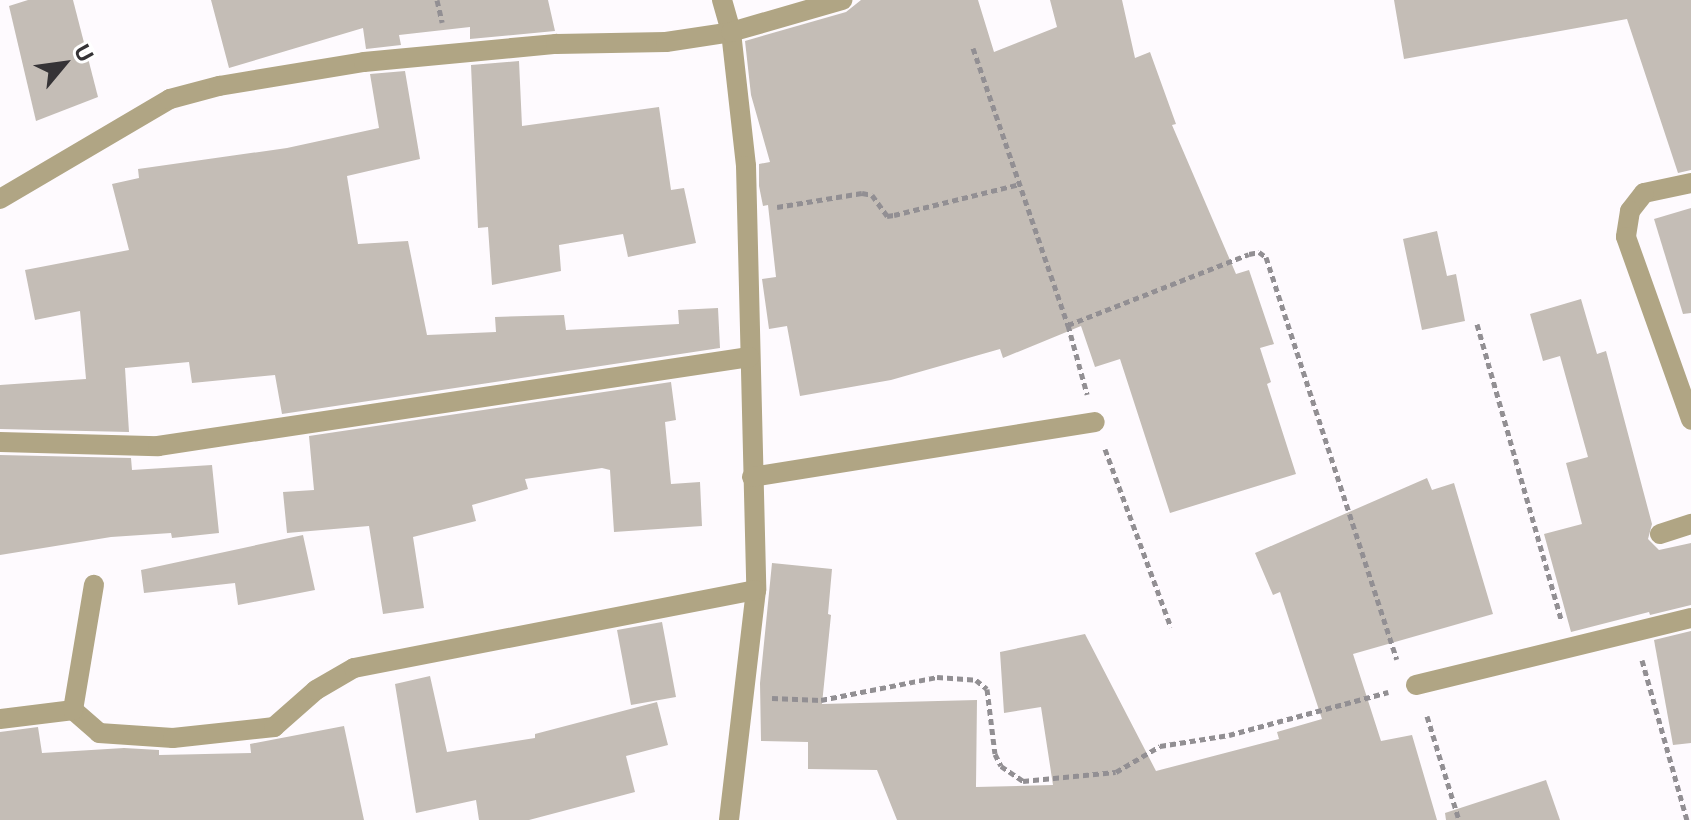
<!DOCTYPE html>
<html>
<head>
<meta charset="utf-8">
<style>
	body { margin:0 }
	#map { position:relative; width:1691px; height:820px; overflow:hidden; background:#fefafe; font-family:"Noto Sans",sans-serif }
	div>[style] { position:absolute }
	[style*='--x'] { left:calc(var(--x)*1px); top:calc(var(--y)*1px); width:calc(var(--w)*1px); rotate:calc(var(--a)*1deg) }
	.building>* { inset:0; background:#c4bdb6 }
	.path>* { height:5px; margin-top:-2.5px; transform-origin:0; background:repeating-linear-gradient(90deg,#928f93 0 6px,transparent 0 10px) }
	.minor>* { height:20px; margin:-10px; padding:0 10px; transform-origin:10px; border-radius:10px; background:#b0a584 }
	span { translate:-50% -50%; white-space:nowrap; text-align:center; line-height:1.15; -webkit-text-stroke:7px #fff; paint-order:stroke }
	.north { position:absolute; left:24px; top:24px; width:80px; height:80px; -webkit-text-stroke:6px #fff; paint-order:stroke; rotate:61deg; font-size:22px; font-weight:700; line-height:32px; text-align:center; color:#353336 }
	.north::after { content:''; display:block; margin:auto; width:28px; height:36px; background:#353336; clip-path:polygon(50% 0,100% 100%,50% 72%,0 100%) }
</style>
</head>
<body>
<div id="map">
	<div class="building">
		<i style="clip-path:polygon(28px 0,73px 0,98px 97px,36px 121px,9px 6px)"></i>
		<i style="clip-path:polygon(211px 0,548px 0,555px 31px,470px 39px,470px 27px,399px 35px,401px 45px,366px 49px,363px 28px,229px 68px)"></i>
		<i style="clip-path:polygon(861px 0,978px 0,994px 52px,1057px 27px,1050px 0,1122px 0,1135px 58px,1150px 52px,1176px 124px,1172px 125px,1236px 274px,1249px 270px,1274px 344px,1260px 348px,1271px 382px,1267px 384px,1296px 474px,1170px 513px,1120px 359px,1095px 367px,1081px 326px,1003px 358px,1000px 349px,891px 380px,800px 396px,787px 326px,769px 329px,762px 279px,776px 277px,768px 205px,763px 206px,759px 186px,759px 164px,770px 162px,751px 95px,745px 41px,846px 12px)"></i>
		<i style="clip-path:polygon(1394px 0,1691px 0,1691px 170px,1678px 173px,1627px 19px,1404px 59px)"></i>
		<i style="clip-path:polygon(519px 61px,522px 126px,659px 107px,671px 190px,684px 188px,696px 243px,628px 257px,623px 234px,559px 245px,561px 271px,492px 285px,488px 227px,478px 228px,471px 65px)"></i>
		<i style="clip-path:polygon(405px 71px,420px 159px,347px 176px,358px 244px,408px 241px,427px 335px,496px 332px,495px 317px,564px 315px,566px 330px,679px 324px,678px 310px,718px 308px,720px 348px,282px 414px,275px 375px,192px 383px,189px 362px,125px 368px,129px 432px,0 429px,0 385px,86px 379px,80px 311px,35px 320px,25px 270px,129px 250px,112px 184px,139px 178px,138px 169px,287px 148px,379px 128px,370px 74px)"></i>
		<i style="clip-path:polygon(1691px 208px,1691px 313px,1683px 314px,1654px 219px)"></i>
		<i style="clip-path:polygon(1437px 231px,1447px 276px,1456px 274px,1465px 321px,1422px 330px,1403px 239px)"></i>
		<i style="clip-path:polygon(1581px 299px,1597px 354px,1606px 351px,1652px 524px,1648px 539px,1659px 550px,1691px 543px,1691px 605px,1650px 615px,1649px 612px,1571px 632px,1544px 534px,1582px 524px,1566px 463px,1588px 457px,1560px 356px,1543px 361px,1530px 314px)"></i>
		<i style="clip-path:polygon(671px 382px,676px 420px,665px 422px,671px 484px,700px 482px,702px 526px,614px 532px,610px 470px,602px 468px,525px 479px,528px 489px,472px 505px,476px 521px,413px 537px,424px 608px,383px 614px,369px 526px,287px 533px,283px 492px,314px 490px,309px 436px)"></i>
		<i style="clip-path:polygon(0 455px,131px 458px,132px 470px,212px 465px,219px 533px,172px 538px,171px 533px,111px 537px,0 555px)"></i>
		<i style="clip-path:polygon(1427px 478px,1432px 490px,1454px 483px,1493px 614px,1353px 654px,1381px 741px,1412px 735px,1437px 820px,897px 820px,877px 770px,808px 769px,808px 742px,761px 741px,760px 683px,772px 563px,832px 569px,828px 614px,831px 615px,822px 704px,977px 700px,976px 787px,1053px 785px,1041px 707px,1004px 713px,1000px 652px,1085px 634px,1156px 771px,1279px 739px,1277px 732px,1322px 719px,1280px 592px,1273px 595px,1255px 553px)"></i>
		<i style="clip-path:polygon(303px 535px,315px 590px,238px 605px,235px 583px,144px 593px,141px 570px)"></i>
		<i style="clip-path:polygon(662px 622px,676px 697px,631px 705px,617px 630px)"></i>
		<i style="clip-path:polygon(1691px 631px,1691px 743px,1673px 745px,1654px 640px)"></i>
		<i style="clip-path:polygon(430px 676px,447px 752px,535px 738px,535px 734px,657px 702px,668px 745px,626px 756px,635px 792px,529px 820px,479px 820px,476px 800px,416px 813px,395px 684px)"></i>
		<i style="clip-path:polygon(344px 726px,364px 820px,0 820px,0 732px,38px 727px,42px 753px,124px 748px,159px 750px,159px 755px,251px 753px,250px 744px)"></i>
		<i style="clip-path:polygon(1546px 780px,1560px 820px,1446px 820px,1445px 813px)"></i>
	</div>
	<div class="path">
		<i style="--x:437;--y:0;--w:23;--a:77"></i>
		<i style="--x:973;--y:48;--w:293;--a:71.1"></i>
		<i style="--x:1068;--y:325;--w:194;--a:-21.4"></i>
		<i style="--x:1249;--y:254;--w:10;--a:-11"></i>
		<i style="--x:1259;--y:252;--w:9;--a:36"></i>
		<i style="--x:1266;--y:257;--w:423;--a:72"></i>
		<i style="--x:777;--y:207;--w:86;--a:-9.4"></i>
		<i style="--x:862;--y:193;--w:10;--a:11"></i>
		<i style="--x:872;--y:195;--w:26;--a:54"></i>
		<i style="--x:887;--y:216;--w:7;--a:-8"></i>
		<i style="--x:894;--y:215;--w:130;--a:-13.8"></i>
		<i style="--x:1477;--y:324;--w:307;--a:74.1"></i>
		<i style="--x:1068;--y:325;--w:72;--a:74.6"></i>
		<i style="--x:1105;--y:449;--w:190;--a:69.7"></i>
		<i style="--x:1642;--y:660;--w:166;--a:74.3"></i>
		<i style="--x:772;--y:698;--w:49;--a:2.3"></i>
		<i style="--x:821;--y:700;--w:118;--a:-11.2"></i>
		<i style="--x:937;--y:677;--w:39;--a:4"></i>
		<i style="--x:976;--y:680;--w:14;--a:39"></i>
		<i style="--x:987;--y:689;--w:65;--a:83"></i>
		<i style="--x:995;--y:754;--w:13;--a:63"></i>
		<i style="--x:1001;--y:766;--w:27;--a:34"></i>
		<i style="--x:1023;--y:781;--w:93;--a:-5.5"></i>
		<i style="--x:1116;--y:772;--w:51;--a:-30.6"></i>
		<i style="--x:1160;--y:746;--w:70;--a:-9.1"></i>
		<i style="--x:1229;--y:735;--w:165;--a:-15.1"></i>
		<i style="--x:1427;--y:716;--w:109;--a:72.9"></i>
	</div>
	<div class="minor">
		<i style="--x:722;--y:0;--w:33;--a:74"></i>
		<i style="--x:731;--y:32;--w:135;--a:83.6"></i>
		<i style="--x:746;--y:166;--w:424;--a:88.6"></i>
		<i style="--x:756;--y:590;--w:232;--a:96.7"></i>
		<i style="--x:1691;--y:183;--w:48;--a:168"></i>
		<i style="--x:1644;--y:193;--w:23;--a:128"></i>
		<i style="--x:1630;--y:211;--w:26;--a:99"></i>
		<i style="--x:1626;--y:237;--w:194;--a:70.4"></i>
		<i style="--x:0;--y:199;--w:197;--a:-30.5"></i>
		<i style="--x:170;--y:99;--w:51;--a:-14.9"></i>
		<i style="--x:219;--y:86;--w:147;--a:-9.4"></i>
		<i style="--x:364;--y:62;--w:193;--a:-5.4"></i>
		<i style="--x:556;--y:44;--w:110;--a:-1"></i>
		<i style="--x:666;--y:42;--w:66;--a:-8.7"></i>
		<i style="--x:731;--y:32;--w:116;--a:-16.1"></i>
		<i style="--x:0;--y:442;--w:158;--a:1.5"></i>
		<i style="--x:158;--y:446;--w:598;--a:-8.56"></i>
		<i style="--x:752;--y:477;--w:347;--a:-9.1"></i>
		<i style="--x:1660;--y:534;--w:33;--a:-18"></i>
		<i style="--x:1416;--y:685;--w:283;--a:-13.7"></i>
		<i style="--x:73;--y:710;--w:35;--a:41"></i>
		<i style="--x:99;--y:733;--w:74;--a:3.9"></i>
		<i style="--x:173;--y:738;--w:102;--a:-6.2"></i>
		<i style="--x:274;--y:727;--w:56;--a:-41.4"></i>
		<i style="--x:316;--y:690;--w:44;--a:-30.1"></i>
		<i style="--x:354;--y:668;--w:409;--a:-11"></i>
		<i style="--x:0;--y:719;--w:74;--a:-7"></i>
		<i style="--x:73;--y:710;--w:127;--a:-80.5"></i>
	</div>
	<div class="north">U</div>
</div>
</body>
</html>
